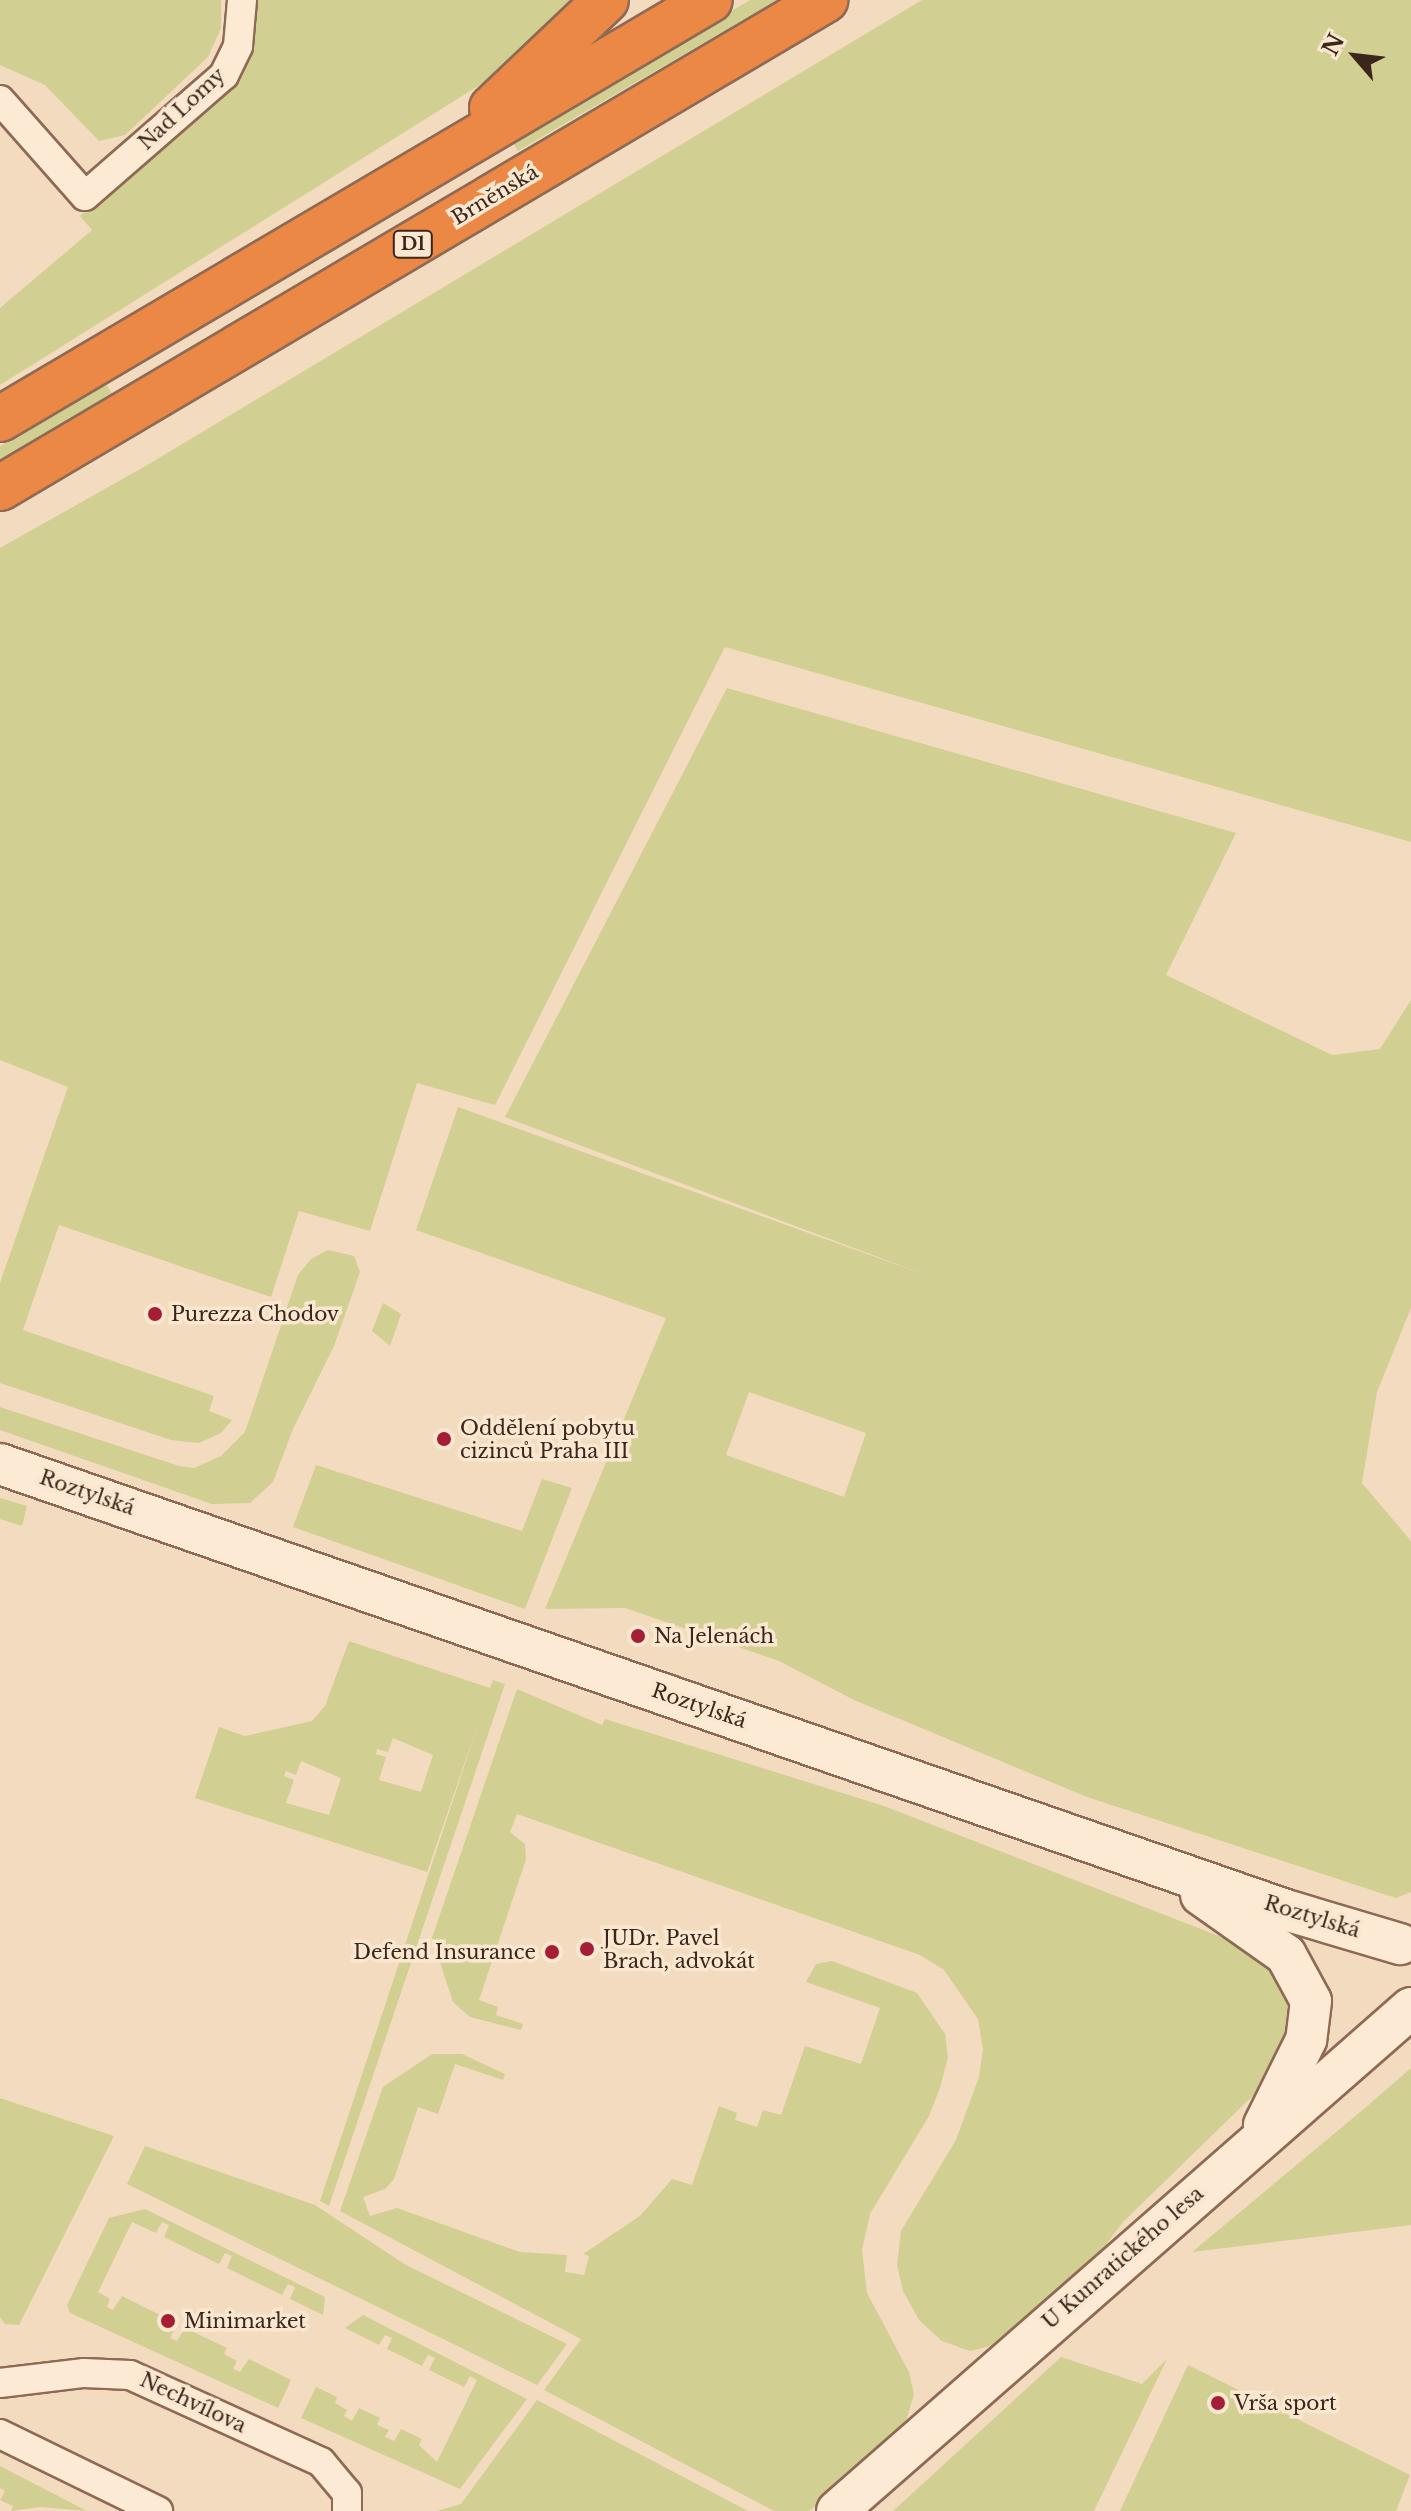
<!DOCTYPE html>
<html>
<head>
<meta charset="utf-8">
<style>
	body { margin:0 }
	#map { position:relative; width:1411px; height:2511px; overflow:hidden; background:#f3dbc0; font-family:"Libre Baskerville",serif }
	div>[style] { position:absolute }
	[style*='--x'] { left:calc(var(--x)*1px); top:calc(var(--y)*1px); width:calc(var(--w)*1px); rotate:calc(var(--a)*1deg) }
	.green>* { inset:0; background:#d2cf92 }
	.roads { filter:drop-shadow(2px 0 #8e6a55) drop-shadow(-2px 0 #8e6a55) drop-shadow(0 2px #8e6a55) drop-shadow(0 -2px #8e6a55) }
	.street>* { height:28px; margin:-14px; padding:0 14px; transform-origin:14px; border-radius:14px; background:#fcead4 }
	.secondary>* { height:40px; margin:-20px; padding:0 20px; transform-origin:20px; border-radius:20px; background:#fcead4 }
	.highway>* { height:44px; margin:-22px; padding:0 22px; transform-origin:22px; border-radius:22px; background:#ec8846 }
	.dots>* { width:22px; height:22px; translate:-50% -50%; box-sizing:border-box; border:4px solid #f9e7d0; border-radius:50% }
	span { translate:-50% -50%; white-space:nowrap; text-align:center; line-height:1.15; -webkit-text-stroke:7px #f9e7d0; paint-order:stroke }
	.shield-label span { padding:2px 6px; background:#f9e7d0; border:2px solid; border-radius:6px; -webkit-text-stroke-width:0 }
	.shield-label { font-size:18px; color:#3c261c; font-weight:700 }
	.street-label { font-size:20px; color:#3c261c }
	.poi-label { font-size:20px; color:#3c261c }
	.left { translate:0 -50%; text-align:left }
	.right { translate:-100% -50%; text-align:right }
	.north { position:absolute; left:1315px; top:16px; width:80px; height:80px; -webkit-text-stroke:6px #f9e7d0; paint-order:stroke; rotate:298deg; font-size:22px; font-weight:700; line-height:32px; text-align:center; color:#3c261c }
	.north::after { content:''; display:block; margin:auto; width:28px; height:36px; background:#3c261c; clip-path:polygon(50% 0,100% 100%,50% 72%,0 100%) }
</style>
</head>
<body>
<div id="map">
	<div class="green">
		<i style="clip-path:polygon(0 0,221px 0,221px 28px,208px 57px,125px 135px,99px 141px,45px 85px,0 65px)"></i>
		<i style="clip-path:polygon(254px 0,586px 0,491px 78px,0 385px,0 308px,92px 230px,80px 216px,232px 81px)"></i>
		<i style="clip-path:polygon(750px 0,777px 0,518px 151px,512px 141px)"></i>
		<i style="clip-path:polygon(922px 0,1411px 0,1411px 842px,725px 647px,495px 1105px,417px 1083px,370px 1231px,299px 1211px,271px 1297px,59px 1225px,23px 1330px,214px 1396px,209px 1411px,232px 1420px,221px 1433px,199px 1443px,171px 1440px,0 1383px,0 1283px,68px 1087px,0 1060px,0 548px,149px 464px)"></i>
		<i style="clip-path:polygon(106px 384px,113px 395px,0 461px,0 446px)"></i>
		<i style="clip-path:polygon(evenodd,727px 688px,1236px 833px,1166px 975px,1332px 1055px,1380px 1049px,1411px 1000px,1411px 1308px,1377px 1392px,1362px 1483px,1411px 1541px,1411px 1892px,1396px 1898px,1087px 1797px,854px 1700px,779px 1661px,625px 1608px,545px 1609px,666px 1318px,416px 1230px,458px 1107px,931px 1277px,505px 1117px,727px 688px,749px 1392px,866px 1433px,844px 1497px,726px 1455px,749px 1392px)"></i>
		<i style="clip-path:polygon(328px 1250px,354px 1256px,360px 1272px,334px 1346px,293px 1429px,273px 1482px,250px 1503px,212px 1504px,0 1430px,0 1407px,179px 1466px,194px 1468px,221px 1456px,245px 1432px,298px 1275px,311px 1259px)"></i>
		<i style="clip-path:polygon(383px 1303px,401px 1314px,390px 1346px,372px 1331px)"></i>
		<i style="clip-path:polygon(316px 1465px,522px 1531px,542px 1479px,572px 1488px,525px 1609px,293px 1527px)"></i>
		<i style="clip-path:polygon(0 1498px,27px 1506px,22px 1526px,0 1519px)"></i>
		<i style="clip-path:polygon(evenodd,349px 1641px,490px 1688px,493px 1680px,505px 1684px,329px 2206px,320px 2201px,481px 1716px,427px 1872px,195px 1798px,219px 1727px,245px 1736px,312px 1721px,325px 1706px,349px 1641px,393px 1738px,433px 1755px,421px 1792px,379px 1780px,386px 1757px,376px 1754px,377px 1749px,388px 1752px,393px 1738px,349px 1641px,301px 1761px,341px 1778px,329px 1815px,286px 1803px,294px 1780px,284px 1776px,286px 1771px,296px 1775px,301px 1761px)"></i>
		<i style="clip-path:polygon(517px 1689px,602px 1725px,605px 1719px,884px 1806px,1237px 1943px,1278px 1976px,1289px 1996px,1293px 2021px,1269px 2080px,1123px 2222px,1088px 2268px,1003px 2343px,970px 2351px,942px 2341px,919px 2320px,903px 2291px,897px 2265px,901px 2231px,956px 2140px,979px 2077px,983px 2049px,978px 2019px,944px 1970px,920px 1955px,517px 1814px,510px 1832px,525px 1844px,526px 1859px,479px 2000px,498px 2007px,496px 2015px,523px 2024px,521px 2030px,470px 2017px,453px 2002px,432px 1938px)"></i>
		<i style="clip-path:polygon(832px 1961px,917px 1993px,945px 2034px,948px 2057px,940px 2088px,929px 2116px,870px 2214px,862px 2250px,867px 2293px,909px 2372px,914px 2394px,903px 2431px,847px 2481px,809px 2511px,774px 2511px,544px 2390px,581px 2339px,340px 2211px,383px 2087px,432px 2054px,462px 2054px,505px 2074px,503px 2080px,455px 2064px,438px 2114px,418px 2107px,394px 2179px,385px 2189px,363px 2197px,370px 2216px,397px 2208px,520px 2252px,567px 2255px,565px 2272px,584px 2275px,589px 2256px,583px 2254px,640px 2216px,672px 2179px,692px 2185px,719px 2106px,737px 2113px,735px 2120px,757px 2127px,763px 2110px,781px 2115px,805px 2046px,861px 2064px,880px 2008px,806px 1982px,816px 1964px)"></i>
		<i style="clip-path:polygon(1411px 2068px,1411px 2225px,1192px 2252px,1365px 2108px)"></i>
		<i style="clip-path:polygon(0 2098px,114px 2136px,19px 2325px,5px 2324px,0 2317px)"></i>
		<i style="clip-path:polygon(145px 2146px,315px 2205px,406px 2265px,567px 2344px,537px 2385px,127px 2184px)"></i>
		<i style="clip-path:polygon(145px 2209px,325px 2297px,323px 2315px,290px 2299px,295px 2287px,288px 2284px,282px 2295px,227px 2268px,232px 2256px,225px 2253px,219px 2264px,164px 2237px,169px 2225px,162px 2222px,156px 2233px,132px 2222px,98px 2292px,110px 2299px,107px 2307px,113px 2310px,122px 2296px,164px 2317px,161px 2323px,174px 2330px,170px 2338px,177px 2341px,185px 2328px,227px 2348px,224px 2354px,237px 2361px,233px 2369px,240px 2372px,249px 2359px,291px 2380px,278px 2408px,70px 2313px,67px 2305px,109px 2218px)"></i>
		<i style="clip-path:polygon(363px 2315px,527px 2399px,460px 2489px,301px 2418px,316px 2387px,337px 2397px,335px 2403px,347px 2410px,344px 2416px,352px 2421px,359px 2408px,380px 2418px,377px 2425px,389px 2430px,385px 2437px,394px 2441px,401px 2429px,422px 2439px,419px 2445px,437px 2462px,477px 2380px,470px 2376px,464px 2387px,429px 2370px,435px 2358px,428px 2355px,422px 2366px,387px 2349px,392px 2338px,385px 2335px,379px 2345px,345px 2328px)"></i>
		<i style="clip-path:polygon(1061px 2357px,1142px 2384px,1167px 2359px,1094px 2511px,893px 2511px)"></i>
		<i style="clip-path:polygon(1188px 2365px,1410px 2475px,1396px 2511px,1120px 2511px)"></i>
		<i style="clip-path:polygon(537px 2400px,748px 2511px,437px 2511px,461px 2504px)"></i>
		<i style="clip-path:polygon(0 2466px,87px 2511px,40px 2507px,11px 2511px,13px 2506px,0 2500px,5px 2491px,0 2488px)"></i>
	</div>
	<div class="roads">
		<div class="street">
			<i style="--x:0;--y:100;--w:128;--a:48.5"></i>
			<i style="--x:85;--y:196;--w:184;--a:-41"></i>
			<i style="--x:224;--y:75;--w:32;--a:-64"></i>
			<i style="--x:238;--y:46;--w:46;--a:-85"></i>
			<i style="--x:0;--y:2383;--w:85;--a:-6.8"></i>
			<i style="--x:84;--y:2373;--w:46;--a:2.5"></i>
			<i style="--x:130;--y:2375;--w:210;--a:24.5"></i>
			<i style="--x:321;--y:2462;--w:40;--a:50"></i>
			<i style="--x:347;--y:2493;--w:18;--a:90"></i>
			<i style="--x:0;--y:2434;--w:176;--a:26"></i>
		</div>
		<div class="secondary">
			<i style="--x:0;--y:1464;--w:1364;--a:19.13"></i>
			<i style="--x:1289;--y:1911;--w:116;--a:16.6"></i>
			<i style="--x:1201;--y:1895;--w:104;--a:35.2"></i>
			<i style="--x:1286;--y:1955;--w:52;--a:61.5"></i>
			<i style="--x:1311;--y:2001;--w:39;--a:97"></i>
			<i style="--x:1306;--y:2040;--w:95;--a:116.3"></i>
			<i style="--x:837;--y:2511;--w:763;--a:-41.23"></i>
		</div>
		<div class="highway">
			<i style="--x:492;--y:108;--w:157;--a:-43.5"></i>
			<i style="--x:0;--y:419;--w:824;--a:-30.55"></i>
			<i style="--x:0;--y:488;--w:959;--a:-30.6"></i>
		</div>
	</div>
	<div class="dots">
		<i style="left:155px;top:1314px;background:#a41e35"></i>
		<i style="left:444px;top:1439px;background:#a41e35"></i>
		<i style="left:638px;top:1636px;background:#a41e35"></i>
		<i style="left:587px;top:1949px;background:#a41e35"></i>
		<i style="left:552px;top:1952px;background:#a41e35"></i>
		<i style="left:168px;top:2321px;background:#a41e35"></i>
		<i style="left:1218px;top:2403px;background:#a41e35"></i>
	</div>
	<div class="shield-label">
		<span style="left:413px;top:244px">D1</span>
	</div>
	<div class="street-label">
		<span style="left:182px;top:109px;rotate:-43deg">Nad Lomy</span>
		<span style="left:495px;top:195px;rotate:-31deg">Brněnská</span>
		<span style="left:87px;top:1493px;rotate:19deg">Roztylská</span>
		<span style="left:699px;top:1706px;rotate:19deg">Roztylská</span>
		<span style="left:1312px;top:1917px;rotate:17deg">Roztylská</span>
		<span style="left:1123px;top:2258px;rotate:-41deg">U Kunratického lesa</span>
		<span style="left:193px;top:2403px;rotate:25deg">Nechvílova</span>
	</div>
	<div class="poi-label">
		<span class="left" style="left:171px;top:1314px">Purezza Chodov</span>
		<span class="left" style="left:460px;top:1440px">Oddělení pobytu<br>cizinců Praha III</span>
		<span class="left" style="left:654px;top:1636px">Na Jelenách</span>
		<span class="left" style="left:603px;top:1950px">JUDr. Pavel<br>Brach, advokát</span>
		<span class="right" style="left:536px;top:1952px">Defend Insurance</span>
		<span class="left" style="left:184px;top:2321px">Minimarket</span>
		<span class="left" style="left:1234px;top:2403px">Vrša sport</span>
	</div>
	<div class="north">N</div>
</div>
</body>
</html>
